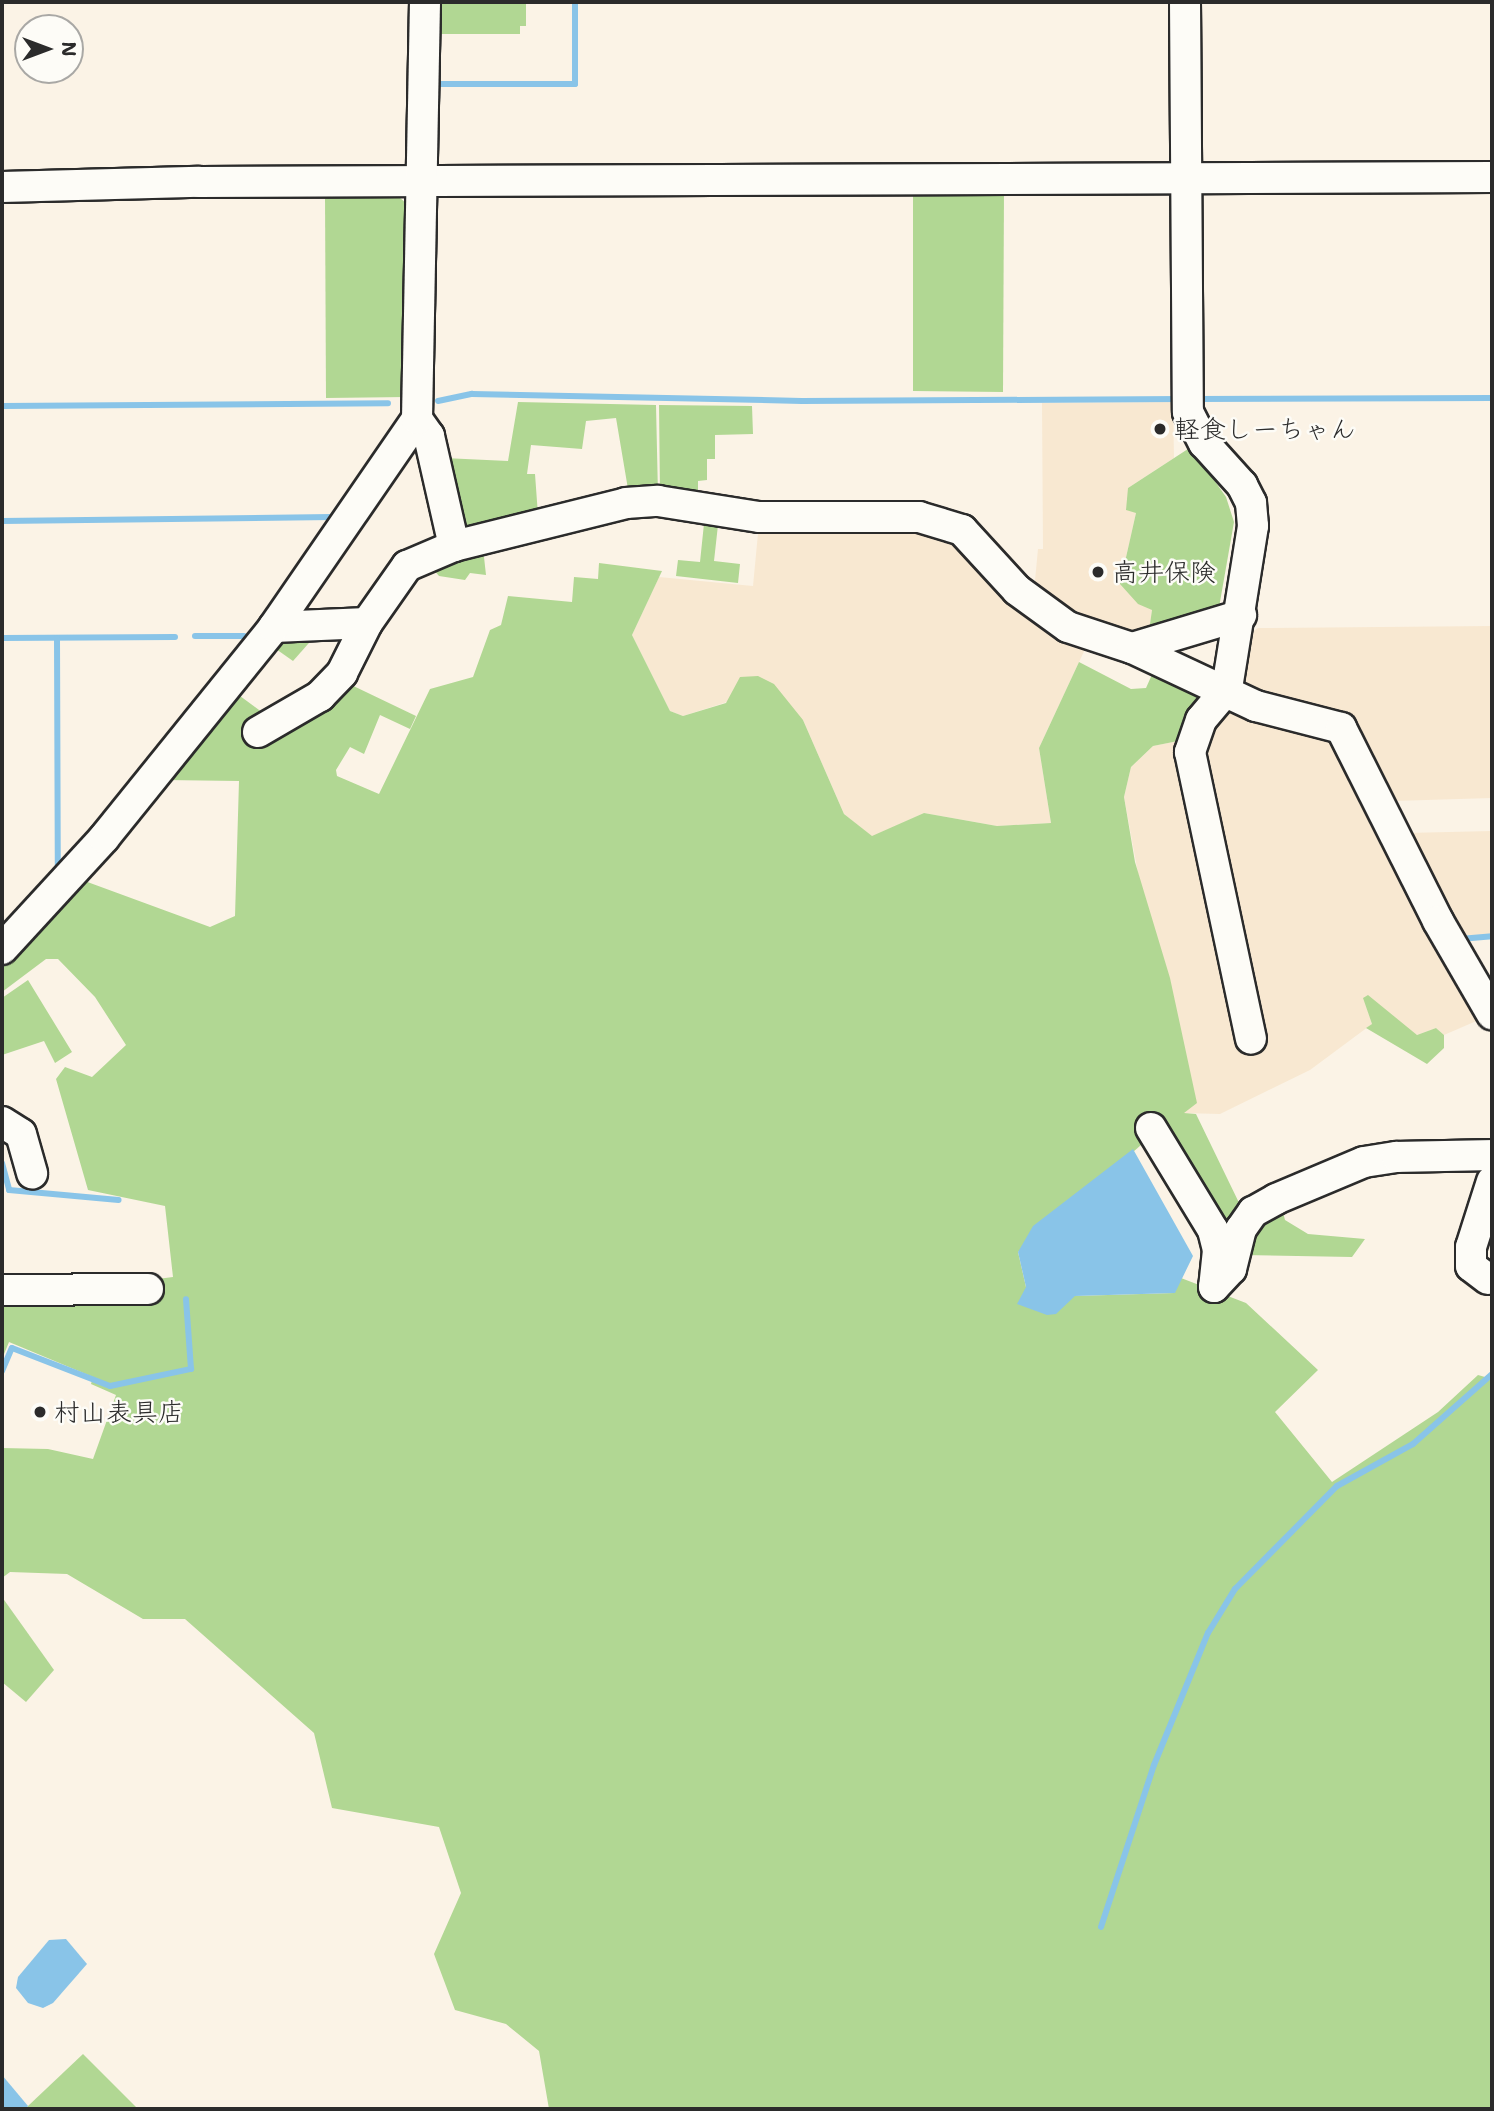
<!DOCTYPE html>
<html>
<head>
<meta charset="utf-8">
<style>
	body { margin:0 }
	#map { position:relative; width:1494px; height:2111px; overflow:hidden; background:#fbf3e6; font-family:"Shantell Sans","Klee One",sans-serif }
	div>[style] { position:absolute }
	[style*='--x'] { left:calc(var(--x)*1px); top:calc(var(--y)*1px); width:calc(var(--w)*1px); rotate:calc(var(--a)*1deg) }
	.built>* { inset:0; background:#f8e8d1 }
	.green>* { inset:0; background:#b1d793 }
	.water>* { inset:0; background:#89c4e8 }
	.stream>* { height:6px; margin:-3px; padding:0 3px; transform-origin:3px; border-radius:3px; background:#89c4e8 }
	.roads { filter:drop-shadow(2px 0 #2b2b2b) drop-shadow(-2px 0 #2b2b2b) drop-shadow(0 2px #2b2b2b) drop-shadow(0 -2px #2b2b2b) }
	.minor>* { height:30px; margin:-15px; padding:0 15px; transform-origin:15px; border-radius:15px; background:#fdfcf7 }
	.dots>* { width:19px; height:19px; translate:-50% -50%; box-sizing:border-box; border:4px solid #fdfcf7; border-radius:50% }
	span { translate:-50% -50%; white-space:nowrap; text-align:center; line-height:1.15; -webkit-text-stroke:5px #fdfcf7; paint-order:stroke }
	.poi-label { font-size:26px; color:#2b2b2b }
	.left { translate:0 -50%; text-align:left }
	.frame { position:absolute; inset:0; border:4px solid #2b2b2b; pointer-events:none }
	.north { position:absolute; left:14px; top:14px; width:70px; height:70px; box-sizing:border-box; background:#fdfcf7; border:2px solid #a9a8a5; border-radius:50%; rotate:90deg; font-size:19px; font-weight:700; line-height:28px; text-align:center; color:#2b2b2b }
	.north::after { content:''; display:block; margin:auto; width:24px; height:32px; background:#2b2b2b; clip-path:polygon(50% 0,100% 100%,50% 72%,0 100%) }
</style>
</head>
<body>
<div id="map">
	<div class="built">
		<i style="clip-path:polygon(1173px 402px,1174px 458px,1128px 488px,1136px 513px,1120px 584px,1152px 610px,1148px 640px,1116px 636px,1034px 591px,1038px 549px,1043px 549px,1042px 403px)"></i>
		<i style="clip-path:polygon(759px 523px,933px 526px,1087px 645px,1039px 748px,1051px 823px,997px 826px,924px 813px,872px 837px,844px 814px,803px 720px,727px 702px,683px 716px,670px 711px,632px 635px,659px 577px,753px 586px)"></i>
		<i style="clip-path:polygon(1492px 626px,1492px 798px,1393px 801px,1348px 713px,1298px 708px,1242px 686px,1244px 638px,1258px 628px)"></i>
		<i style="clip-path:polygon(1204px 696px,1337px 742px,1481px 1019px,1444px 1035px,1436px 1028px,1417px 1035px,1364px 999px,1372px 1024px,1310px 1070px,1220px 1114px,1182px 1113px,1124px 797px,1131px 767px,1153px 746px,1183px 740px)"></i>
		<i style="clip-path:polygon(1492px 831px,1492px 934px,1458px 938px,1406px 833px)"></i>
	</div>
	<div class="green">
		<i style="clip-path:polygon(434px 2px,532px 2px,532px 4px,526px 4px,526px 26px,520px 26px,520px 34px,434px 34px)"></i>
		<i style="clip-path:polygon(1004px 191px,1003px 392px,913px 391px,913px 192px)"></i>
		<i style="clip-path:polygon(325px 196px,399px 197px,408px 205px,406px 397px,326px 398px)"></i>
		<i style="clip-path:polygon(518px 402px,656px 405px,658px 495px,629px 495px,616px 418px,586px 421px,582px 449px,531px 445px,527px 474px,535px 474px,538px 515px,460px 530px,444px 458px,508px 461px)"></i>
		<i style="clip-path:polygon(659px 405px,752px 406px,753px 434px,715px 435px,715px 459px,707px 459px,707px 480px,698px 481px,698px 499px,660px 494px)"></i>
		<i style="clip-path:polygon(1191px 447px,1226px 497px,1234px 522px,1217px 619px,1148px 638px,1152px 610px,1138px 604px,1120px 584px,1136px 513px,1126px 510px,1128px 488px)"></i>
		<i style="clip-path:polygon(705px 514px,719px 516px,714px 561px,740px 564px,738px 583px,676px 576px,678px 560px,700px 562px)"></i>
		<i style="clip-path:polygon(483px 548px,486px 575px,470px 573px,465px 580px,439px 576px,428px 563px)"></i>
		<i style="clip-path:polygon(599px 563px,662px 571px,632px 635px,670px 711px,683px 716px,726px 703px,740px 677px,758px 676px,774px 684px,803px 720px,844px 814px,872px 836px,924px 813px,997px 826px,1051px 823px,1039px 748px,1079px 662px,1131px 689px,1146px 688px,1154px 670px,1204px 696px,1183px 740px,1153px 746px,1131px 767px,1124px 797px,1135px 862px,1170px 978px,1197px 1103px,1184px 1113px,1196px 1114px,1243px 1211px,1232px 1234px,1156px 1132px,1018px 1252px,1026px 1287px,1075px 1296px,1174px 1293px,1181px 1278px,1246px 1303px,1318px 1370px,1275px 1412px,1332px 1482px,1438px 1412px,1478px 1375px,1492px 1379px,1492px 2109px,549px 2109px,539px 2051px,506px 2024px,455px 2010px,434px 1954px,461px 1893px,439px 1827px,332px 1808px,314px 1733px,185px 1619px,143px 1619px,67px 1574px,10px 1572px,2px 1578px,2px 1448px,48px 1449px,93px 1459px,116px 1395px,91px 1384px,93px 1377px,9px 1342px,2px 1359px,2px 1299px,173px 1277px,165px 1206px,88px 1190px,56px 1079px,65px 1067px,92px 1077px,126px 1045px,95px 997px,58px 959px,46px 959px,2px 992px,2px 962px,82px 880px,210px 927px,235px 916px,239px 781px,165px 780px,236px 693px,278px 724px,343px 681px,416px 716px,410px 729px,380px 715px,364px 754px,350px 747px,336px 770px,337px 776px,379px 794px,430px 689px,473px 677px,490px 630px,501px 625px,508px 596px,572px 602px,574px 577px,598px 579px)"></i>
		<i style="clip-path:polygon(285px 635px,316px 635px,293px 661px,276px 649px)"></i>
		<i style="clip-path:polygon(28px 980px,72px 1052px,55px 1063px,44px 1041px,2px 1055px,2px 998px)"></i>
		<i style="clip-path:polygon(1368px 995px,1417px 1035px,1436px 1028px,1444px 1035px,1444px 1048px,1427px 1064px,1366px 1028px,1372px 1024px,1363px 998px)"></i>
		<i style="clip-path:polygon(1281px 1205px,1285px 1220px,1308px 1234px,1365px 1239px,1352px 1257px,1243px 1255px,1245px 1235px)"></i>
		<i style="clip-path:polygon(2px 1597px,54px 1670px,26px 1702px,2px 1682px)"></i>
		<i style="clip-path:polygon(83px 2054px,138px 2109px,25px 2109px,28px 2106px)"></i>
	</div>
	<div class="water">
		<i style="clip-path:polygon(1133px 1149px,1193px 1256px,1175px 1293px,1075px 1296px,1056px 1314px,1047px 1315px,1017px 1304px,1026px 1287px,1018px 1252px,1033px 1226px)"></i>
		<i style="clip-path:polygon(66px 1939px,87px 1964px,53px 2003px,43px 2008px,28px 2003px,16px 1988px,18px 1977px,49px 1940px)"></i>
		<i style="clip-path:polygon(2px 2075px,28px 2106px,25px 2109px,2px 2109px)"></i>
	</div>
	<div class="stream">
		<i style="--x:437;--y:84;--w:138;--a:0"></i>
		<i style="--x:575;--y:84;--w:82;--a:-90"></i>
		<i style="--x:1195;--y:399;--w:297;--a:-0.2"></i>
		<i style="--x:438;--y:401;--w:35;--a:-12"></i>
		<i style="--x:472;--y:394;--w:330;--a:1.2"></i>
		<i style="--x:802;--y:401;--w:379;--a:-0.3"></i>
		<i style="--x:2;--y:406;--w:386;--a:-0.4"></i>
		<i style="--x:2;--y:521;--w:330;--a:-0.7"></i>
		<i style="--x:332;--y:517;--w:24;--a:-55"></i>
		<i style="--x:195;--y:636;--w:49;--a:0"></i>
		<i style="--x:2;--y:638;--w:173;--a:-0.3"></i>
		<i style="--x:57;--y:638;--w:235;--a:89.8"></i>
		<i style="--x:1460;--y:939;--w:32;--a:-5"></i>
		<i style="--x:2;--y:1163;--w:28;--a:75"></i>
		<i style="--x:9;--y:1190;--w:110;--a:5.2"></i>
		<i style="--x:2;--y:1371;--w:25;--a:-67"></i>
		<i style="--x:12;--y:1348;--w:105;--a:21.2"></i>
		<i style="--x:110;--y:1386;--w:83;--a:-11.9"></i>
		<i style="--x:191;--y:1369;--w:70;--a:-94.1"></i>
		<i style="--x:1101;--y:1927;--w:170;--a:-71.9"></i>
		<i style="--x:1154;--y:1765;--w:143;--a:-67.8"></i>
		<i style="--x:1208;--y:1633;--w:52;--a:-58.5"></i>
		<i style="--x:1235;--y:1589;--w:145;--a:-45.3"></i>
		<i style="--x:1337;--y:1486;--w:87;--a:-28.9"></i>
		<i style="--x:1413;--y:1444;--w:106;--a:-41.5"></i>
	</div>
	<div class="roads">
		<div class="minor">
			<i style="--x:1185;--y:2;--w:410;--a:89.6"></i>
			<i style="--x:1188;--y:412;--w:35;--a:63"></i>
			<i style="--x:1204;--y:443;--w:57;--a:47.9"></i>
			<i style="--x:1242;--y:485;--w:20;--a:63"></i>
			<i style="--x:1251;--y:503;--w:23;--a:85"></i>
			<i style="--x:1253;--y:526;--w:165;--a:99.1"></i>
			<i style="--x:1227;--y:689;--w:40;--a:130"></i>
			<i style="--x:1201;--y:720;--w:34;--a:109"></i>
			<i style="--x:1190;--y:752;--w:293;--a:78"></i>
			<i style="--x:2;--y:187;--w:197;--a:-1.5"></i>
			<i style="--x:199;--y:182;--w:1293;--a:-0.22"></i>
			<i style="--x:417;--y:419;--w:21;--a:55"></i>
			<i style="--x:429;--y:436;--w:113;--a:77.2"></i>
			<i style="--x:454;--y:546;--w:177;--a:-14"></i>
			<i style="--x:626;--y:503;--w:32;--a:-4"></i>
			<i style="--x:658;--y:501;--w:102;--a:9"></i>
			<i style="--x:759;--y:517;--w:160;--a:0"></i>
			<i style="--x:919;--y:517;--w:45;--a:16.8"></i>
			<i style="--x:962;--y:530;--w:81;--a:47.5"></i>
			<i style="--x:1017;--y:590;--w:63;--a:36"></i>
			<i style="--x:1068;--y:627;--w:67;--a:18.2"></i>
			<i style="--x:1132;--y:648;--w:137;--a:25.1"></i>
			<i style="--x:1256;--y:706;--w:88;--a:14.5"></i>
			<i style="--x:1341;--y:728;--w:216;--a:63.3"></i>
			<i style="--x:1438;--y:921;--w:108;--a:59.9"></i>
			<i style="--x:274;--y:627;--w:93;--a:-2.5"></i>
			<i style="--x:367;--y:623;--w:70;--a:-54.9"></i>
			<i style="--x:407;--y:566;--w:51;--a:-23.1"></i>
			<i style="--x:1132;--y:648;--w:114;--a:-16.8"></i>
			<i style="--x:258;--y:732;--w:72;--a:-30.1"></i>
			<i style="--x:320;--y:696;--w:32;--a:-46"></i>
			<i style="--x:342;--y:673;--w:56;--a:-63.4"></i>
			<i style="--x:2;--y:949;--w:151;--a:-47.4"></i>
			<i style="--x:104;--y:838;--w:271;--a:-51.1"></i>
			<i style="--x:274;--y:627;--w:252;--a:-55.5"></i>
			<i style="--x:417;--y:419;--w:417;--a:-88.9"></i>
			<i style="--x:2;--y:1122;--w:22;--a:32"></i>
			<i style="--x:21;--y:1134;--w:41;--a:74.2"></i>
			<i style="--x:1151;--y:1128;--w:119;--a:58.7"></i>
			<i style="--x:1213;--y:1230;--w:21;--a:76"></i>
			<i style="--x:1218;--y:1250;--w:37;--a:96"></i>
			<i style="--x:1214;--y:1287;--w:25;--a:-47"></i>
			<i style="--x:1231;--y:1269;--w:41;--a:-76"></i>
			<i style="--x:1241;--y:1229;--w:21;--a:-55"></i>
			<i style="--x:1253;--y:1212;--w:26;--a:-29"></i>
			<i style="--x:1276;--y:1199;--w:95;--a:-22.8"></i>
			<i style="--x:1364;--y:1162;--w:33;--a:-9"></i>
			<i style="--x:1397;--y:1157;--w:95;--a:-1.2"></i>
			<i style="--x:1488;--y:1279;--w:21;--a:-143"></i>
			<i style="--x:1471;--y:1266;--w:19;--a:-90"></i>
			<i style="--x:1471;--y:1247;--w:69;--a:-72.3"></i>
			<i style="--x:2;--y:1290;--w:146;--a:-0.4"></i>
		</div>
	</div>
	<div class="dots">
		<i style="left:1160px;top:429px;background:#2b2b2b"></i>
		<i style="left:1098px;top:572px;background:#2b2b2b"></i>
		<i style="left:40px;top:1412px;background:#2b2b2b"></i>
	</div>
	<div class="poi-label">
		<span class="left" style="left:1174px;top:429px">軽食しーちゃん</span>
		<span class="left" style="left:1112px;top:572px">高井保険</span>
		<span class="left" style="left:54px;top:1412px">村山表具店</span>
	</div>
	<div class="frame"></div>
	<div class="north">N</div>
</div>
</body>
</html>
